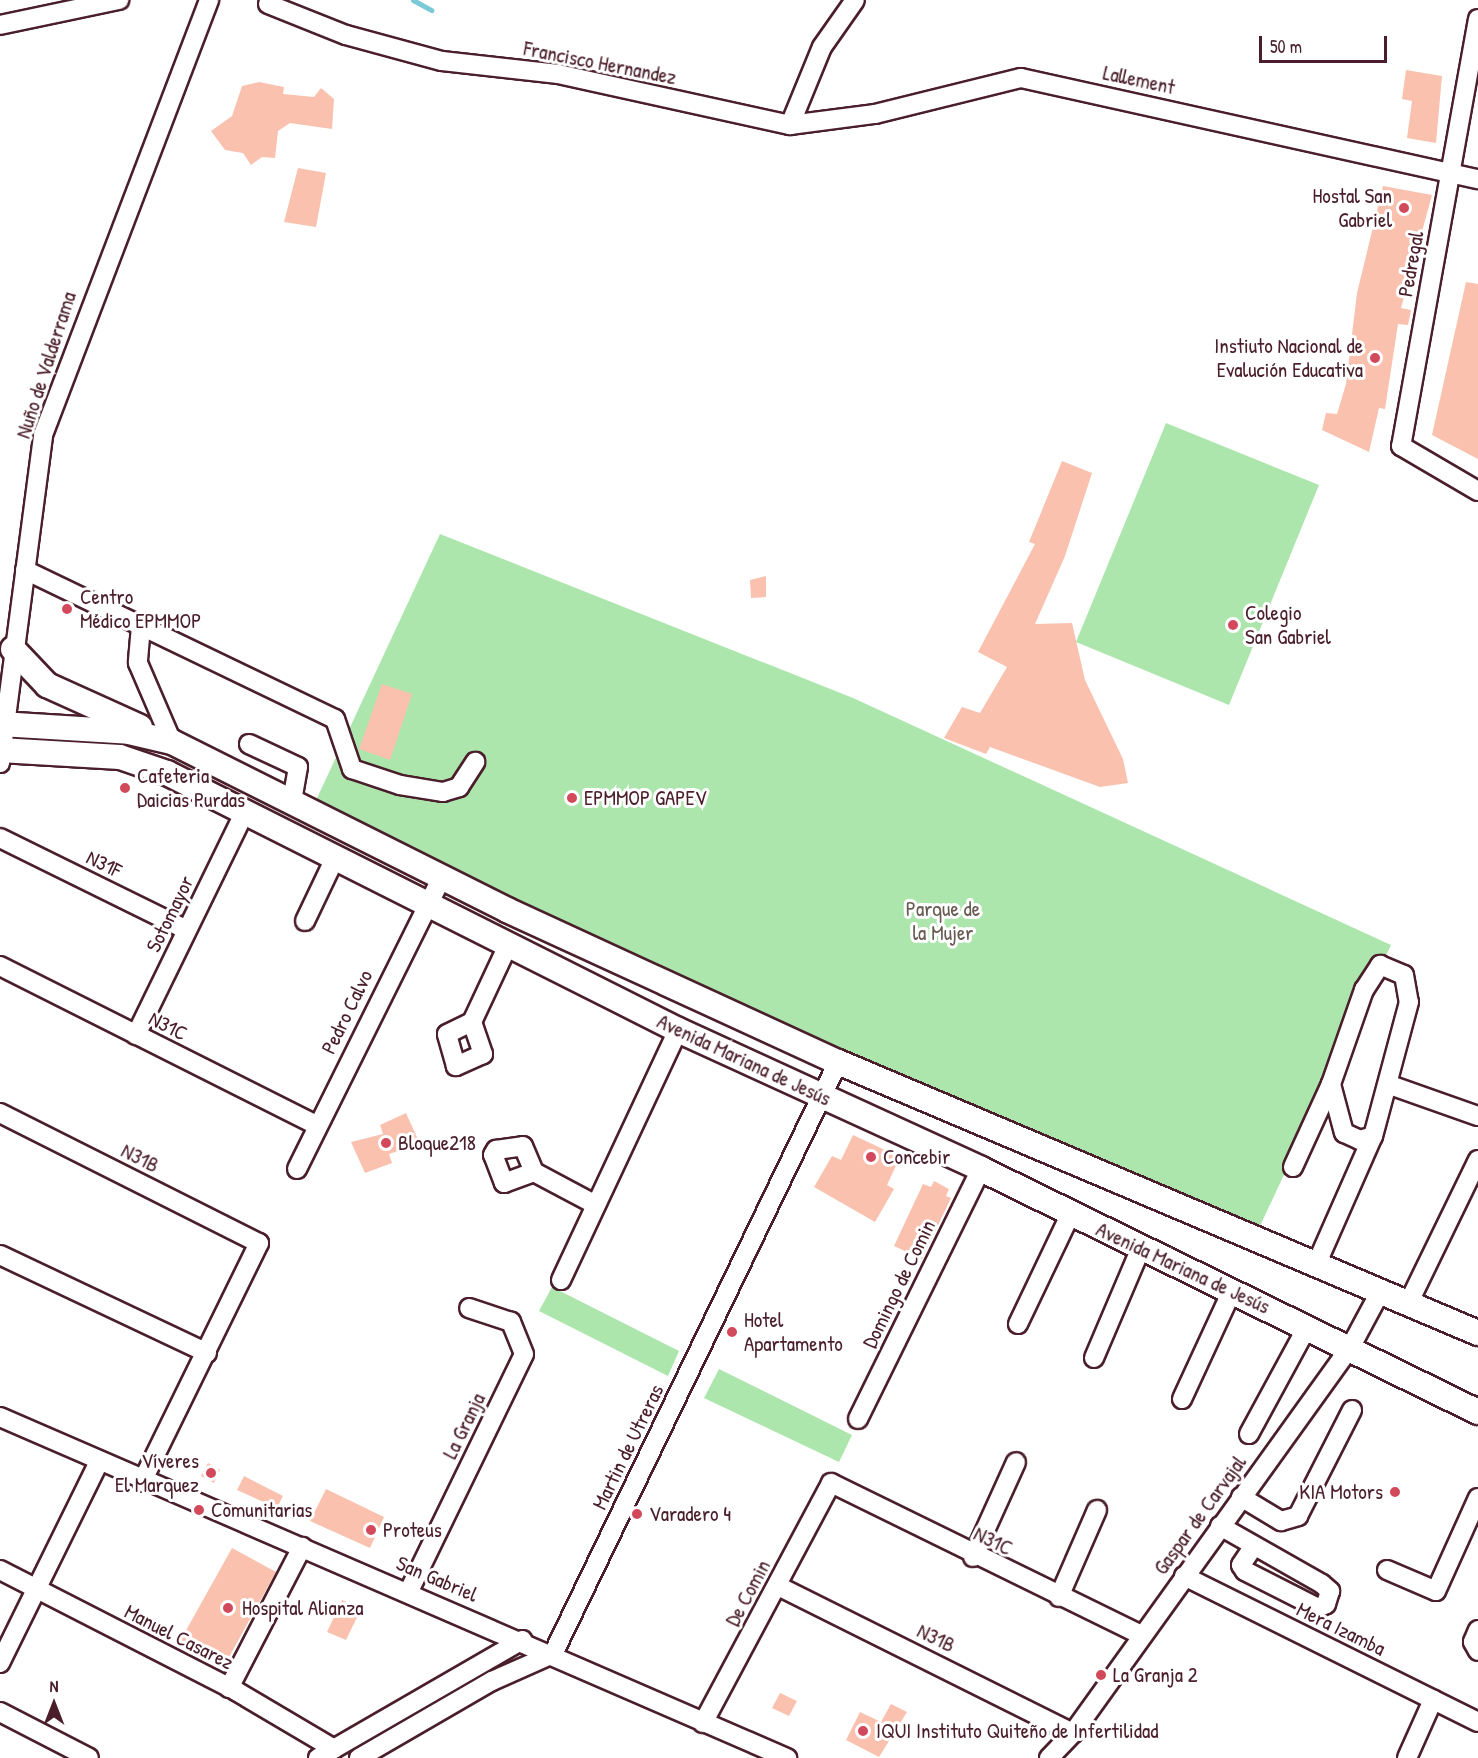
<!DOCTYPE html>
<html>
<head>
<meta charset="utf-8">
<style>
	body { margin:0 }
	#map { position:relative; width:1478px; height:1758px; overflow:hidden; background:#fff; font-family:"Patrick Hand",sans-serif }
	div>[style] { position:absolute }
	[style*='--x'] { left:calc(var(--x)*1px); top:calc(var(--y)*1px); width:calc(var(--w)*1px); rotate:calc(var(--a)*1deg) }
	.green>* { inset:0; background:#ace6ac }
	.stream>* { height:5px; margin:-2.5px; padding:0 2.5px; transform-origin:2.5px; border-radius:2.5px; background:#7ac9d7 }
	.building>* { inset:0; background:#f9c1ae }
	.roads { filter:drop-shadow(2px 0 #4a1f2b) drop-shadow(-2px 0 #4a1f2b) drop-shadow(0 2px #4a1f2b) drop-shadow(0 -2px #4a1f2b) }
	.minor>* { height:18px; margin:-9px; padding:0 9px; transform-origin:9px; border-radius:9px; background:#fff }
	.major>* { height:24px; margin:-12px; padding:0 12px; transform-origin:12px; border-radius:12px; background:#fff }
	.dots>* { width:16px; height:16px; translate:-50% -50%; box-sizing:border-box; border:3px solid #fff; border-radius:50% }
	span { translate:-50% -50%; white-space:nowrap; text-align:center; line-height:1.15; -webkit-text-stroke:6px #fff; paint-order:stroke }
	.street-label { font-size:21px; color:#4a1f2b }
	.poi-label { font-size:21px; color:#4a1f2b }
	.right { translate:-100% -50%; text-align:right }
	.left { translate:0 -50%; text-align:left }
	.park-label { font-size:21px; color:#675b52 }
	.north { position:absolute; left:24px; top:1674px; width:60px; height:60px; -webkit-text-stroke:4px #fff; paint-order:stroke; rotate:0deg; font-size:16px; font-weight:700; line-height:24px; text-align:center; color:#4a1f2b }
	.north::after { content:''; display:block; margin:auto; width:21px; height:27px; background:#4a1f2b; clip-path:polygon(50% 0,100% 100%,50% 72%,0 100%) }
	.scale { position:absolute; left:1259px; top:36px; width:128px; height:27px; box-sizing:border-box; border:3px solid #4a1f2b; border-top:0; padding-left:8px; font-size:18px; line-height:21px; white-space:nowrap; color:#4a1f2b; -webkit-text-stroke:4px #fff; paint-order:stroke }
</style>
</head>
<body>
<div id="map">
	<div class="green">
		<i style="clip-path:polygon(1166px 423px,1319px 485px,1229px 705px,1076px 642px)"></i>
		<i style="clip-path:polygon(440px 534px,853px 698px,1391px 945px,1254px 1239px,311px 811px)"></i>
		<i style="clip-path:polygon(552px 1287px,679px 1351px,668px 1376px,539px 1311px)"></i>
		<i style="clip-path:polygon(719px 1369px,852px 1435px,839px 1462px,704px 1398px)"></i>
	</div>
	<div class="stream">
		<i style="--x:413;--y:0;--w:21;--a:29"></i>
	</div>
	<div class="building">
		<i style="clip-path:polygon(1406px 70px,1442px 76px,1436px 143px,1407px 138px,1412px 101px,1402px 99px)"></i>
		<i style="clip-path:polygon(259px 82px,284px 87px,283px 94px,314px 97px,321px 88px,334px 99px,332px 129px,290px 123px,278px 131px,275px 158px,262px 157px,251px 165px,243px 153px,225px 150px,211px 131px,232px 116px,242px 86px)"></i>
		<i style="clip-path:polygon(298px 168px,326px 173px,316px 227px,284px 222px)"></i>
		<i style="clip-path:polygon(1383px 186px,1432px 195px,1401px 308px,1411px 310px,1408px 325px,1398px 324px,1385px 409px,1379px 408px,1369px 452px,1322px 430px,1326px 413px,1337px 414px,1346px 384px,1357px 293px)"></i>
		<i style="clip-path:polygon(1466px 282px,1478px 284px,1478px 459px,1432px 435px)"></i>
		<i style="clip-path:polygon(1062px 461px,1092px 473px,1065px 556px,1035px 624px,1072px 623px,1085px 680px,1123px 759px,1128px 783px,1100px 787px,990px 747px,986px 754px,944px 738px,962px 707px,980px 713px,1007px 667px,978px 652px,1035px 544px,1029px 542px)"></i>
		<i style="clip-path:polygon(766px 576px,766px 597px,751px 598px,750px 580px)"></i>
		<i style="clip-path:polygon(382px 684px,412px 694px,390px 760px,359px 749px)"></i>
		<i style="clip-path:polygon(406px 1113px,420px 1144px,389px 1154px,392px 1163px,365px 1173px,351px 1142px,383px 1134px,380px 1125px)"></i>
		<i style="clip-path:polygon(853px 1135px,900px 1157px,887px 1185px,894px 1189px,875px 1222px,814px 1187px,832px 1156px,841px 1160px)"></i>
		<i style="clip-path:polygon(934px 1181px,949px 1189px,946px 1196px,951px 1198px,922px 1259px,894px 1246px,923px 1184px,931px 1187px)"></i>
		<i style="clip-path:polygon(208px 1463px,220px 1470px,214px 1483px,201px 1476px)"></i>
		<i style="clip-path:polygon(244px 1476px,283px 1496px,277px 1508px,237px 1490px)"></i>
		<i style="clip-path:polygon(326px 1489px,384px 1517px,370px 1548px,310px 1521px)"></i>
		<i style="clip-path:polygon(232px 1548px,276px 1572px,223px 1668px,179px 1643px)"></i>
		<i style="clip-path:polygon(342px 1600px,361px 1609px,346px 1640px,327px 1632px)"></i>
		<i style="clip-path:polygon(780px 1693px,797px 1701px,789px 1716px,772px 1708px)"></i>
		<i style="clip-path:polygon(891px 1704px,907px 1712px,879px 1757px,846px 1740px,860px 1712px,881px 1722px)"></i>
	</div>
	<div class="roads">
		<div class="minor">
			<i style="--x:268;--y:4;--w:84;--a:21.7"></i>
			<i style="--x:346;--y:35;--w:99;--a:15.2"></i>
			<i style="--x:442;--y:61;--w:117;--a:6.4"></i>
			<i style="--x:558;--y:74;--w:238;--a:12.4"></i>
			<i style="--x:790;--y:125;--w:84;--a:-67.7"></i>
			<i style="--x:822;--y:47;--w:57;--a:-54.9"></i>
			<i style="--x:1478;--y:19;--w:434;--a:100.2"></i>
			<i style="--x:1401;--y:446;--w:89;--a:30.3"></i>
			<i style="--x:0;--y:25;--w:122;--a:-11.9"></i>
			<i style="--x:790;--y:125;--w:86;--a:-7.4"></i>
			<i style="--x:875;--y:114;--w:150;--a:-13.9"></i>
			<i style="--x:1021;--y:78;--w:468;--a:12.5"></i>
			<i style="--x:25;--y:570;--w:344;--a:25.7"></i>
			<i style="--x:335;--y:719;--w:53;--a:71.2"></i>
			<i style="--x:352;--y:769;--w:51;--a:18.4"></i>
			<i style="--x:400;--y:785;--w:44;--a:9.2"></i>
			<i style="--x:443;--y:792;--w:17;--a:-17"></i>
			<i style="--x:459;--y:787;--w:30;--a:-57"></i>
			<i style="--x:141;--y:626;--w:37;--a:95"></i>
			<i style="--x:138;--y:663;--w:86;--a:66.7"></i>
			<i style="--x:249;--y:744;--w:54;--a:25.1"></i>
			<i style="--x:298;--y:767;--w:35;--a:100"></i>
			<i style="--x:0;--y:763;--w:331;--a:-82.5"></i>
			<i style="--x:43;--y:435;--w:466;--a:-69.1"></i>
			<i style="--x:0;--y:838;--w:208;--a:26.2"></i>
			<i style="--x:305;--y:921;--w:70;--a:-64.5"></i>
			<i style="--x:1380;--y:965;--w:26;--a:23"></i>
			<i style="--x:1404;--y:975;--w:27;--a:80"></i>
			<i style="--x:1409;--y:1002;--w:139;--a:105"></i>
			<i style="--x:1373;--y:1136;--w:14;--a:163"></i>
			<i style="--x:1360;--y:1140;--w:17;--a:-156"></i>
			<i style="--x:1344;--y:1133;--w:51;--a:-104.9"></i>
			<i style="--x:1331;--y:1084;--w:100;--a:-70.7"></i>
			<i style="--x:1364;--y:990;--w:30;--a:-57"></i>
			<i style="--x:0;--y:966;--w:354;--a:26.7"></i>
			<i style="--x:472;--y:1022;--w:34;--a:71"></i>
			<i style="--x:483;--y:1054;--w:30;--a:156"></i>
			<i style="--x:456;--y:1066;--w:33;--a:-106"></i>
			<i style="--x:447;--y:1034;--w:28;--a:-26"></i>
			<i style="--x:472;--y:1022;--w:85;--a:-64.9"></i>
			<i style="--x:136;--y:1035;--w:248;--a:-64"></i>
			<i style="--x:1390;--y:1085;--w:93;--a:19.4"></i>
			<i style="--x:0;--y:1113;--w:290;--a:26.7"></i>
			<i style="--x:259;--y:1243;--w:266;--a:116.1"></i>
			<i style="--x:1293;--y:1167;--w:91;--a:-65.4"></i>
			<i style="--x:297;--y:1169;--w:326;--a:-63.6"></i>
			<i style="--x:534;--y:1172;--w:32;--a:160"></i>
			<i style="--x:504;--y:1183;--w:30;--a:-111"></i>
			<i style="--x:493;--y:1155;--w:6;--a:-59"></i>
			<i style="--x:496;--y:1150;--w:27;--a:-8"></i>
			<i style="--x:523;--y:1146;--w:28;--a:67"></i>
			<i style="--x:534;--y:1172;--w:70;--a:28"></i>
			<i style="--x:0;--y:1255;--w:229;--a:25.3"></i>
			<i style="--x:1316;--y:1265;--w:141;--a:-66.2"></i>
			<i style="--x:561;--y:1280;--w:276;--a:-64.9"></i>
			<i style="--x:1408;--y:1304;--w:160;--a:-64.1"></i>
			<i style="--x:1018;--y:1324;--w:121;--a:-64.5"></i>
			<i style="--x:1094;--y:1358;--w:120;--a:-66.9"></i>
			<i style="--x:1182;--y:1399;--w:119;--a:-65.2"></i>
			<i style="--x:0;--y:1417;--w:858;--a:23.43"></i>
			<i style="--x:858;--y:1419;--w:279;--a:-63.8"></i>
			<i style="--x:1249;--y:1434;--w:122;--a:-61.5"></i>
			<i style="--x:1241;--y:1497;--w:47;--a:31"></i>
			<i style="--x:1281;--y:1521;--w:18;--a:-16"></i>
			<i style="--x:1298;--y:1516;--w:119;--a:-63"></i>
			<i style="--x:1220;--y:1526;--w:117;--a:29.6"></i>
			<i style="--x:1322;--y:1584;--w:11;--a:41"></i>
			<i style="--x:1330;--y:1591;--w:14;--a:107"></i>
			<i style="--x:1326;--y:1604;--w:9;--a:153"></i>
			<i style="--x:1318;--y:1608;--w:82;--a:-153.1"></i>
			<i style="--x:1245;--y:1571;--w:7;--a:-124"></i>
			<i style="--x:1241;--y:1565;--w:22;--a:-56"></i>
			<i style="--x:973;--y:1557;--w:104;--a:-65.6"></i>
			<i style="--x:0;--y:1570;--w:265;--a:27.1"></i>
			<i style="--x:236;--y:1691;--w:114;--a:30.6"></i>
			<i style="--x:1387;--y:1570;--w:53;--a:23.2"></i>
			<i style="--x:1436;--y:1591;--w:102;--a:-65.7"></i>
			<i style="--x:1184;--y:1576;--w:328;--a:26.4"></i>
			<i style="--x:778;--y:1586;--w:330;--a:26.5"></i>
			<i style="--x:409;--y:1591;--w:263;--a:-64.1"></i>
			<i style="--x:524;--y:1354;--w:35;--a:-112"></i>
			<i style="--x:511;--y:1322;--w:44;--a:-161.6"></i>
			<i style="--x:1059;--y:1597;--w:95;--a:-66.4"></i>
			<i style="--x:1478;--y:1630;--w:13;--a:113"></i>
			<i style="--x:1473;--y:1642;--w:10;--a:61"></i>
			<i style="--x:0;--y:1663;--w:222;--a:-63.8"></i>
			<i style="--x:229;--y:1688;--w:159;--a:-62.6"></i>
			<i style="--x:0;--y:1712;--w:100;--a:27.3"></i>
			<i style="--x:703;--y:1723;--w:272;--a:-61.9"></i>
			<i style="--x:831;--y:1483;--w:343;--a:26.1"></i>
			<i style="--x:318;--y:1758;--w:236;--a:-30"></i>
			<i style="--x:359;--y:1758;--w:154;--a:-30.1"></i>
			<i style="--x:492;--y:1681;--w:67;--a:-23.9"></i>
			<i style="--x:553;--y:1654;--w:657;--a:-64.29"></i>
			<i style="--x:1049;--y:1758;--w:35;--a:-46"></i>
			<i style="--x:1073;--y:1733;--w:474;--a:-54.3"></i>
			<i style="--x:1350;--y:1348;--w:64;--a:-61.8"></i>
			<i style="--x:1407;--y:1758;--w:64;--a:-65.9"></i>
		</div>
		<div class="major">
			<i style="--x:13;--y:649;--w:50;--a:46.6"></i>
			<i style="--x:47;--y:685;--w:102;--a:24.3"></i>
			<i style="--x:0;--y:724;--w:129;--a:3.5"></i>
			<i style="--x:129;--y:732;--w:44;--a:13.1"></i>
			<i style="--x:172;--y:742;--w:375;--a:26.6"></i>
			<i style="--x:507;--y:910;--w:364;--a:24.7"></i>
			<i style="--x:838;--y:1062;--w:695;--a:22.95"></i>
			<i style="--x:0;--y:750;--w:120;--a:3.3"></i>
			<i style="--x:120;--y:757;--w:50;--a:18.8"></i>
			<i style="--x:167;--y:773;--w:572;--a:26.7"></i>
			<i style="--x:678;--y:1030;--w:333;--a:24.6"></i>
			<i style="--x:981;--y:1169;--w:553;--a:26.06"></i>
		</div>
	</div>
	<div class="dots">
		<i style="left:1404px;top:208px;background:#d1495b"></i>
		<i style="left:1375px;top:358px;background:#d1495b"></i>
		<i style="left:67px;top:609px;background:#d1495b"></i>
		<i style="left:1233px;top:625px;background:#d1495b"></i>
		<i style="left:125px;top:788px;background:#d1495b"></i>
		<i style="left:572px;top:798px;background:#d1495b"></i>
		<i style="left:386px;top:1143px;background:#d1495b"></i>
		<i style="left:871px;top:1157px;background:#d1495b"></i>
		<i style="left:732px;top:1332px;background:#d1495b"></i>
		<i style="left:211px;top:1473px;background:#d1495b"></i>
		<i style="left:1395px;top:1492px;background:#d1495b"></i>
		<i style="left:199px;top:1510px;background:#d1495b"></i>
		<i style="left:637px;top:1514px;background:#d1495b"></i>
		<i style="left:371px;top:1530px;background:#d1495b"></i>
		<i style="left:228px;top:1608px;background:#d1495b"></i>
		<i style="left:1101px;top:1675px;background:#d1495b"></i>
		<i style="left:863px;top:1731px;background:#d1495b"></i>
	</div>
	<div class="street-label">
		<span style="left:600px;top:63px;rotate:11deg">Francisco Hernandez</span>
		<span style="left:1139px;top:80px;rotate:12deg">Lallement</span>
		<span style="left:1411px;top:264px;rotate:-80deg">Pedregal</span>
		<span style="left:46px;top:365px;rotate:-72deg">Nuño de Valderrama</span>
		<span style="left:104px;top:864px;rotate:26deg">N31F</span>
		<span style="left:170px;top:914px;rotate:-64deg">Sotomayor</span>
		<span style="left:347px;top:1012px;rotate:-64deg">Pedro Calvo</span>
		<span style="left:168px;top:1026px;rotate:27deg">N31C</span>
		<span style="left:744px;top:1060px;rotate:25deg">Avenida Mariana de Jesús</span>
		<span style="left:140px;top:1158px;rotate:27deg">N31B</span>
		<span style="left:1183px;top:1268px;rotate:25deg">Avenida Mariana de Jesús</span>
		<span style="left:899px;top:1284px;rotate:-64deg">Domingo de Comin</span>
		<span style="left:464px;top:1426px;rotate:-64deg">La Granja</span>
		<span style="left:628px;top:1447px;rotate:-64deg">Martin de Utreras</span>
		<span style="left:1200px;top:1515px;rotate:-54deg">Gaspar de Carvajal</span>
		<span style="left:993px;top:1541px;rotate:26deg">N31C</span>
		<span style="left:437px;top:1579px;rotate:23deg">San Gabriel</span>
		<span style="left:748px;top:1593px;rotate:-62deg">De Comin</span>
		<span style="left:1341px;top:1629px;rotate:26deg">Mera Izamba</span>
		<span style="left:179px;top:1637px;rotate:27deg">Manuel Casarez</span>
		<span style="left:936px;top:1638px;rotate:26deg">N31B</span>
	</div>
	<div class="poi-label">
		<span class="right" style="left:1392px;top:208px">Hostal San<br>Gabriel</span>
		<span class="right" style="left:1363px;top:358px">Instiuto Nacional de<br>Evalución Educativa</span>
		<span class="left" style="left:80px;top:609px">Centro<br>Médico EPMMOP</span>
		<span class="left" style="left:1245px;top:625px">Colegio<br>San Gabriel</span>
		<span class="left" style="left:137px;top:788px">Cafeteria<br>Daicias Purdas</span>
		<span class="left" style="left:584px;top:798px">EPMMOP GAPEV</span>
		<span class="left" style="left:398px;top:1143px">Bloque218</span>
		<span class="left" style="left:883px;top:1157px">Concebir</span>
		<span class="left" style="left:744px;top:1332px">Hotel<br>Apartamento</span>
		<span class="right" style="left:199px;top:1473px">Víveres<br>El Marquez</span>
		<span class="right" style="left:1383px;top:1492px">KIA Motors</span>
		<span class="left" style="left:211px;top:1510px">Comunitarias</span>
		<span class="left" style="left:649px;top:1514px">Varadero 4</span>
		<span class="left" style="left:383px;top:1530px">Proteus</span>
		<span class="left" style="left:242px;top:1608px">Hospital Alianza</span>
		<span class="left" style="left:1113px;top:1675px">La Granja 2</span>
		<span class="left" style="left:876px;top:1731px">IQUI Instituto Quiteño de Infertilidad</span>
	</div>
	<div class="park-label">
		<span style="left:943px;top:921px">Parque de<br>la Mujer</span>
	</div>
	<div class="north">N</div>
	<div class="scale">50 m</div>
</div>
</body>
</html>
